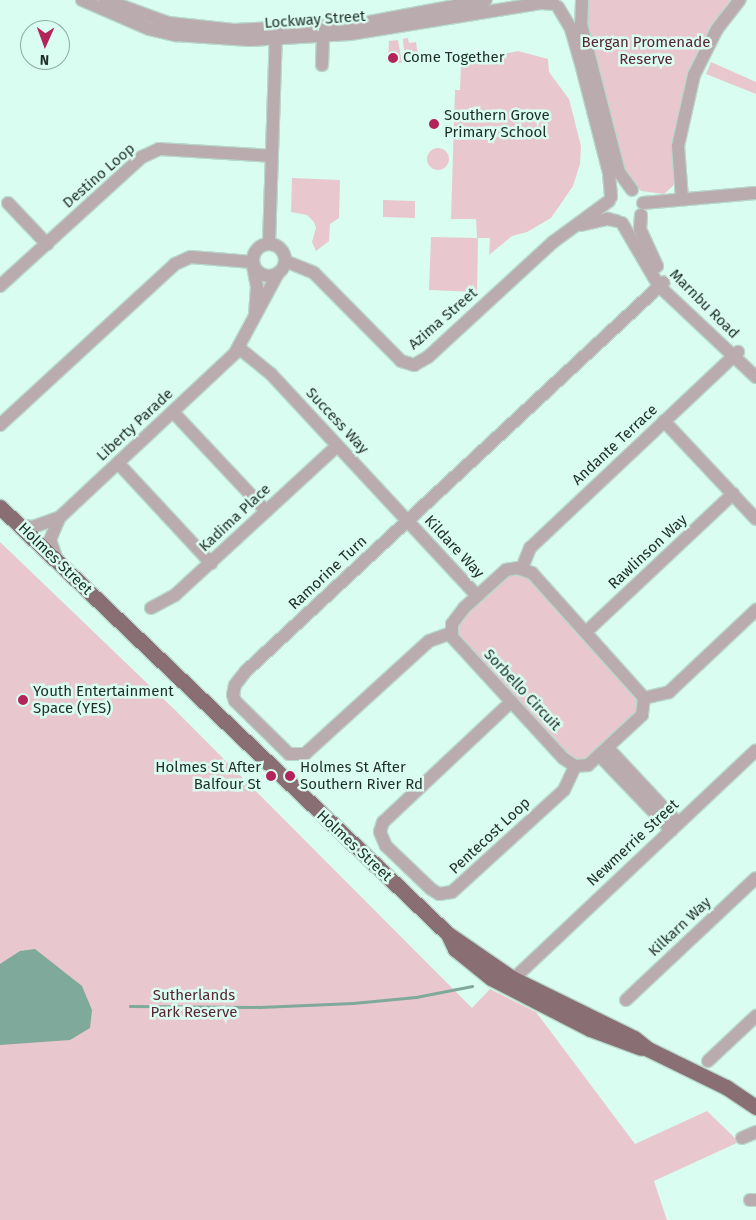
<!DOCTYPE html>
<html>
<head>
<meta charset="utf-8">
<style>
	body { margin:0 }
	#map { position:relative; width:756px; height:1220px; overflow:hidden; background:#dafdf1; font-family:"Fira Sans",sans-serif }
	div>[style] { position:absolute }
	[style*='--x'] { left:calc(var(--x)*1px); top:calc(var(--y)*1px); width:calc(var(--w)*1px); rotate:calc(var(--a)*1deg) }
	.green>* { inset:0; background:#e8c8ce }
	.round { border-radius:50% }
	.water>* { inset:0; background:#7ea99b }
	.stream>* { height:2.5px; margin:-1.25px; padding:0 1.25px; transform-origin:1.25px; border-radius:1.25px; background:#7ea99b }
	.roads { filter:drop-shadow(1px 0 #b8d8cd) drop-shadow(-1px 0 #b8d8cd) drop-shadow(0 1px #b8d8cd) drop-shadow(0 -1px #b8d8cd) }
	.minor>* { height:12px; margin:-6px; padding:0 6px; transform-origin:6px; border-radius:6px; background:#baabae }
	.minor>.ring { margin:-6px; padding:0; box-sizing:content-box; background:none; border:12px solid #baabae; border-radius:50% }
	.major>* { height:15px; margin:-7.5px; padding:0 7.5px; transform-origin:7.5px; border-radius:7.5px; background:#896f74 }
	.dots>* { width:14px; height:14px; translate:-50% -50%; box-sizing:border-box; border:2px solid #dafdf1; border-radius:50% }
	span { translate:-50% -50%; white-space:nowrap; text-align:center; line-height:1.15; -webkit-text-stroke:5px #dafdf1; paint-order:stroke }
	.street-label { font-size:15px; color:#1f2d28 }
	.park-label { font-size:15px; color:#5a2434 }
	.poi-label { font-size:15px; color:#1f2d28 }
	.left { translate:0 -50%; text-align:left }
	.right { translate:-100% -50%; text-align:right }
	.north { position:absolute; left:20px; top:20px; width:50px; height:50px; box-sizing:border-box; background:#dafdf1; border:1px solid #8faaa1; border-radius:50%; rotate:182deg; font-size:14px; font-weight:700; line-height:20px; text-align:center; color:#1f2d28 }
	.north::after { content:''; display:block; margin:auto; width:18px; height:22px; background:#b3255a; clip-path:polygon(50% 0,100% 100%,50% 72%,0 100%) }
</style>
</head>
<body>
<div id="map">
	<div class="green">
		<i style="clip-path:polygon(588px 0,735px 0,706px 39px,675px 184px,664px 194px,641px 191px,626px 174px,586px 30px)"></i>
		<i style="clip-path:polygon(408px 38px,409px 43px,416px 42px,419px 62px,412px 63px,412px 50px,404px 50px,403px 39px)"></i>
		<i style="clip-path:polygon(398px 40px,402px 63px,388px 62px,389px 41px)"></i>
		<i style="clip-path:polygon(518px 51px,548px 59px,549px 72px,569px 99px,581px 146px,580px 164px,573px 186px,551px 218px,527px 232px,512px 236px,489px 255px,490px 238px,478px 238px,477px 292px,429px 290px,431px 237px,477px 238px,476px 219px,451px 219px,455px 90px,460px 90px,461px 62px)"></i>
		<i style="clip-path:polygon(711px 62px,756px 82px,756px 94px,706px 74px)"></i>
		<i class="round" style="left:427px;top:148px;width:22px;height:22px"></i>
		<i style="clip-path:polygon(292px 178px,340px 180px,339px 218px,330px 224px,329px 241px,316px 251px,312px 242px,316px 228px,314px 222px,307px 215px,291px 212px)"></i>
		<i style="clip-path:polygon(383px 200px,415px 201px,415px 218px,383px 217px)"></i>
		<i style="clip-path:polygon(0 542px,174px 709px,472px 1008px,490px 989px,536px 1012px,635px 1144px,707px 1111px,739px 1142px,654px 1181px,667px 1220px,0 1220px)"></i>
		<i style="clip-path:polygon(512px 573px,527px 575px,539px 587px,538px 590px,556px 610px,560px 609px,638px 695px,638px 711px,588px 759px,577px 760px,559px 747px,559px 743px,541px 724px,538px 725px,457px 635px,459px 620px,505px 576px)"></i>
	</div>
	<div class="water">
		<i style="clip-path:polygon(35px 949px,82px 986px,92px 1010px,90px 1028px,70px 1040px,0 1045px,0 964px,20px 951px)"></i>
	</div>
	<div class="stream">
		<i style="--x:130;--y:1006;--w:130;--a:0.4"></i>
		<i style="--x:260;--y:1007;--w:93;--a:-2.5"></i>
		<i style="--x:353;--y:1003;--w:63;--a:-5.4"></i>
		<i style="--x:416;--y:997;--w:57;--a:-11.1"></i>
	</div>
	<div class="roads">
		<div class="minor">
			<i style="--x:82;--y:0;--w:73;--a:23.4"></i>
			<i style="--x:149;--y:29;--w:28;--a:13"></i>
			<i style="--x:176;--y:35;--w:74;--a:3.9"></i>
			<i style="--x:250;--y:40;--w:100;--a:-3.4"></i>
			<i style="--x:350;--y:34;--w:193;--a:-9.2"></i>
			<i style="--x:541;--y:3;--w:13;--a:4"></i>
			<i style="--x:105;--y:0;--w:68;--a:19.8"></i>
			<i style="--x:169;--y:23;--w:65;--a:6.1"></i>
			<i style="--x:234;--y:30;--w:125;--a:-2.7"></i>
			<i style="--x:359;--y:24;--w:129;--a:-10.7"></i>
			<i style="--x:582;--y:1;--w:23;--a:92"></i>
			<i style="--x:581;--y:24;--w:153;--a:75.6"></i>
			<i style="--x:619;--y:172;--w:22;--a:54"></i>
			<i style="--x:558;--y:7;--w:26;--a:59"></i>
			<i style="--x:571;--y:29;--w:32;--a:74"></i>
			<i style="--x:580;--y:60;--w:117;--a:75.6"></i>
			<i style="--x:609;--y:173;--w:24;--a:85"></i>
			<i style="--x:322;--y:65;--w:34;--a:-88"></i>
			<i style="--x:682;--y:199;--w:53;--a:-94.3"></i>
			<i style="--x:678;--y:146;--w:73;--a:-77.3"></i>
			<i style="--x:694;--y:75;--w:51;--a:-63.4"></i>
			<i style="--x:717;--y:29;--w:37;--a:-52"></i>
			<i style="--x:8;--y:203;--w:57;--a:46.4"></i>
			<i style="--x:643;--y:203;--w:113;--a:-5.1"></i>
			<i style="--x:641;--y:215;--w:14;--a:94"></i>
			<i style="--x:640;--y:229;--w:41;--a:65.3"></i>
			<i style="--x:622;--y:223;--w:73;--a:59.6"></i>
			<i style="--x:659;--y:286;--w:133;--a:43.2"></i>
			<i style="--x:581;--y:225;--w:28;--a:-13"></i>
			<i style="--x:608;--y:219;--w:9;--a:13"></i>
			<i style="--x:269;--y:243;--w:210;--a:-88.1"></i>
			<i class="ring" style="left:253px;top:244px;width:20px;height:20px"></i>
			<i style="--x:285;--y:261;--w:31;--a:22"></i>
			<i style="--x:314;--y:273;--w:124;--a:45.3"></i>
			<i style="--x:401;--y:361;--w:14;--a:17"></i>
			<i style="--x:414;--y:365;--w:16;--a:-30"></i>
			<i style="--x:428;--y:357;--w:170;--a:-42.6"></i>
			<i style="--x:553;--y:242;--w:69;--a:-36.2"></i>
			<i style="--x:253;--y:266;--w:21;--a:79"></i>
			<i style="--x:257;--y:287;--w:27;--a:94"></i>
			<i style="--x:0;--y:286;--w:192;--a:-42.3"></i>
			<i style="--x:142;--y:157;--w:19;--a:-25"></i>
			<i style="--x:159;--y:149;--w:113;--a:3.5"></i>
			<i style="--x:239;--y:348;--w:41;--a:39.1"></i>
			<i style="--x:271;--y:374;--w:303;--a:47.1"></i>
			<i style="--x:173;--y:412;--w:136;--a:46.8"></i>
			<i style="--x:664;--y:421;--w:134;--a:46.8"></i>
			<i style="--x:0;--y:425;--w:238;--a:-42.6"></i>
			<i style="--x:175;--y:264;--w:17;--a:-24"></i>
			<i style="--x:191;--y:257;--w:61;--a:4.7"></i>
			<i style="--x:118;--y:463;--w:137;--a:47.1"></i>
			<i style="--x:21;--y:526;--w:12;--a:5"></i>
			<i style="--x:33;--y:527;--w:29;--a:-20"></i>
			<i style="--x:57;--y:560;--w:21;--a:-109"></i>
			<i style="--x:50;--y:540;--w:25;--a:-67"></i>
			<i style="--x:60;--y:517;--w:240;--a:-43.1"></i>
			<i style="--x:235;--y:353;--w:91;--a:-61.7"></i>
			<i style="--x:517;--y:568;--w:16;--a:18"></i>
			<i style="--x:532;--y:573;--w:168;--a:48.1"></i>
			<i style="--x:644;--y:698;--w:17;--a:97"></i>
			<i style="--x:642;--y:715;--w:74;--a:137.2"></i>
			<i style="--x:588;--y:765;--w:13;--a:176"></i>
			<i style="--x:575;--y:766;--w:14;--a:-146"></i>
			<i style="--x:563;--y:758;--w:164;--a:-132.5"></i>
			<i style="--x:452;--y:637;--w:13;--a:-90"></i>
			<i style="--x:452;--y:624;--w:20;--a:-53"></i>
			<i style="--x:464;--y:608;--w:57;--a:-42.1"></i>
			<i style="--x:506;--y:570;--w:11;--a:-10"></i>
			<i style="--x:522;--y:568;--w:22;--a:-68"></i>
			<i style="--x:530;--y:548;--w:286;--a:-43.3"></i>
			<i style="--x:151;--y:608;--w:27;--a:-28"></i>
			<i style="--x:175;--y:595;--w:220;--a:-42.6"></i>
			<i style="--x:586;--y:632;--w:202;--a:-43.2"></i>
			<i style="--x:451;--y:633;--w:23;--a:160"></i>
			<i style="--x:429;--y:641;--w:168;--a:137.7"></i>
			<i style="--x:305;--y:754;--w:16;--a:180"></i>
			<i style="--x:289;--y:754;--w:76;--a:-135.5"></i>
			<i style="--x:235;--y:701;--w:6;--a:-108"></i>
			<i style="--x:233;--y:695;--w:10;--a:-79"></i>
			<i style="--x:235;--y:685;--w:16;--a:-52"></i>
			<i style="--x:245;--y:672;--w:572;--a:-42.95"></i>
			<i style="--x:644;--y:698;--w:26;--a:-13"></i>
			<i style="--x:669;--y:692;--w:120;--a:-43.3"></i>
			<i style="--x:511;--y:702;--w:175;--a:136.8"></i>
			<i style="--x:383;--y:822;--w:10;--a:107"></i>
			<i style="--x:380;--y:832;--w:15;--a:67"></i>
			<i style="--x:386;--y:846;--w:62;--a:43.7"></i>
			<i style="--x:431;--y:889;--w:9;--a:32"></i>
			<i style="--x:439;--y:894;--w:13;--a:-9"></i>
			<i style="--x:452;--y:892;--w:151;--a:-42.3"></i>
			<i style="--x:564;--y:790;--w:26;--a:-65"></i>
			<i style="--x:608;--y:748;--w:103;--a:47"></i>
			<i style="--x:600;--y:756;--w:103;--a:46.2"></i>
			<i style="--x:507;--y:985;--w:342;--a:-43.3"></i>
			<i style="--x:626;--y:1000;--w:178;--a:-43.2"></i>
			<i style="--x:708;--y:1061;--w:66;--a:-43.2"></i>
			<i style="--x:742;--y:1138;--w:15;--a:-23"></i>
			<i style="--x:750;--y:1200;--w:6;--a:0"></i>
		</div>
		<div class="major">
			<i style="--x:0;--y:507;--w:619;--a:43.63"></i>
			<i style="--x:448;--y:934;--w:78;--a:34.5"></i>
			<i style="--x:512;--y:978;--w:136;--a:26.2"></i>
			<i style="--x:634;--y:1038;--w:18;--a:38"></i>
			<i style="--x:648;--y:1049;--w:87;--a:26"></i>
			<i style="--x:726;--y:1087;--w:36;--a:34"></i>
			<i style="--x:448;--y:934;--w:17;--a:65"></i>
			<i style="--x:455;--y:949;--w:46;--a:38.9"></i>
			<i style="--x:491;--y:978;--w:111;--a:27.3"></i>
			<i style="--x:590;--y:1029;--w:54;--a:20.4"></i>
		</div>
	</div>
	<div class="dots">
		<i style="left:393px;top:58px;background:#b3255a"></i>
		<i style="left:434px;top:124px;background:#b3255a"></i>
		<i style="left:23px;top:700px;background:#b3255a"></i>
		<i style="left:271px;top:776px;background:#b3255a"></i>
		<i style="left:290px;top:776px;background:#b3255a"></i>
	</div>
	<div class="street-label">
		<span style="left:315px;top:20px;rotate:-4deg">Lockway Street</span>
		<span style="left:99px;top:176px;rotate:-41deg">Destino Loop</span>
		<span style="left:704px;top:304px;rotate:45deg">Marnbu Road</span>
		<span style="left:443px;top:319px;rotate:-41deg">Azima Street</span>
		<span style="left:337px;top:421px;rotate:47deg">Success Way</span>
		<span style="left:135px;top:425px;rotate:-43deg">Liberty Parade</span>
		<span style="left:615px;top:445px;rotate:-43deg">Andante Terrace</span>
		<span style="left:235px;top:518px;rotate:-43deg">Kadima Place</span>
		<span style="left:454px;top:547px;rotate:47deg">Kildare Way</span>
		<span style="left:648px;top:552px;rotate:-43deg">Rawlinson Way</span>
		<span style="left:55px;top:559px;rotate:44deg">Holmes Street</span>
		<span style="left:328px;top:573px;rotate:-43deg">Ramorine Turn</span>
		<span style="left:522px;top:690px;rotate:47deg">Sorbello Circuit</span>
		<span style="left:490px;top:836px;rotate:-43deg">Pentecost Loop</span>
		<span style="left:633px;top:843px;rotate:-43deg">Newmerrie Street</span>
		<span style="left:354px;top:846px;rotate:43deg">Holmes Street</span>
		<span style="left:680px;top:927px;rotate:-43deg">Kilkarn Way</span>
	</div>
	<div class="park-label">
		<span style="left:646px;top:51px">Bergan Promenade<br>Reserve</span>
		<span style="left:194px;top:1004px">Sutherlands<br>Park Reserve</span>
	</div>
	<div class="poi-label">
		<span class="left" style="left:403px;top:58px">Come Together</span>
		<span class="left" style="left:444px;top:124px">Southern Grove<br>Primary School</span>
		<span class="left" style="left:33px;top:700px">Youth Entertainment<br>Space (YES)</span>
		<span class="right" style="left:261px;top:776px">Holmes St After<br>Balfour St</span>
		<span class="left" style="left:300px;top:776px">Holmes St After<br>Southern River Rd</span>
	</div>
	<div class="north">N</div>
</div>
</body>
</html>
